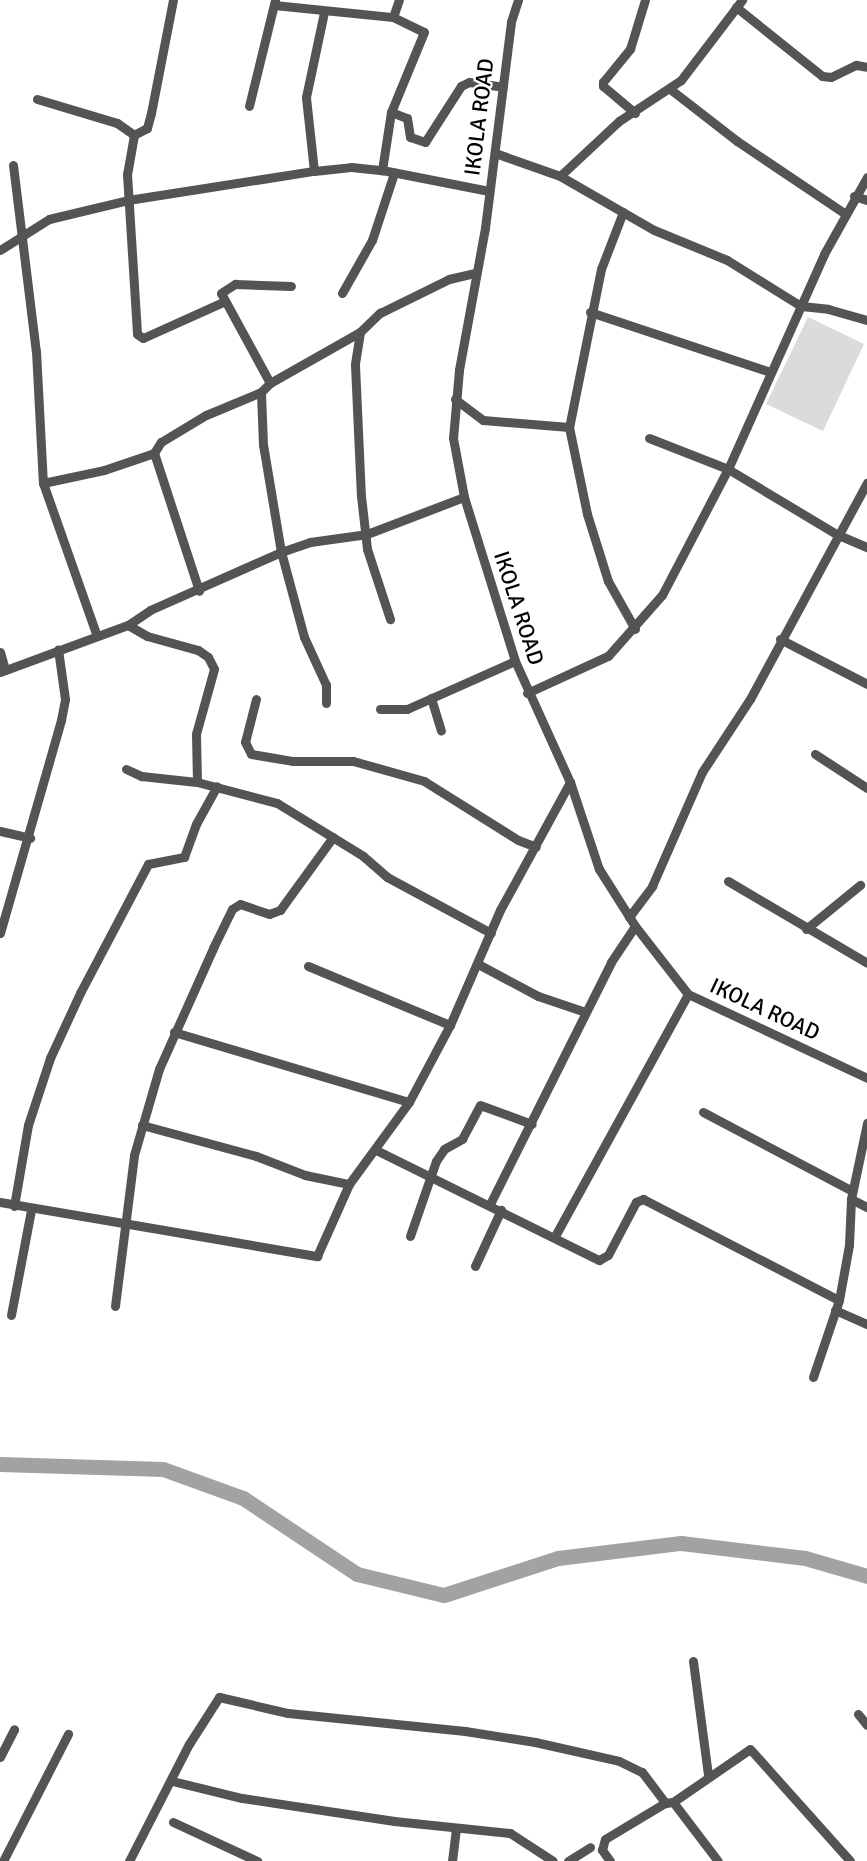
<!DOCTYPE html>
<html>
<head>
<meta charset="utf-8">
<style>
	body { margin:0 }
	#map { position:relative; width:867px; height:1861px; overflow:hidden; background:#fff; font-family:Signika,sans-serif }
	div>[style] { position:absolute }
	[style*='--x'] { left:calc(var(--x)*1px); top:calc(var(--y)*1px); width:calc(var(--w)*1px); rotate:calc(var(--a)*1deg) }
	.green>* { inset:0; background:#dbdbdb }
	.river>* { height:15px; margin:-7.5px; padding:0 7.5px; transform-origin:7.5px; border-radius:7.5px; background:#a2a2a2 }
	.minor>* { height:9px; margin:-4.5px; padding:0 4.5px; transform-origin:4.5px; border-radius:4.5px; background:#545454 }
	span { translate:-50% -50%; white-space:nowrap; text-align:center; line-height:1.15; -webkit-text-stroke:4.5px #fff; paint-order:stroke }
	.street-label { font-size:22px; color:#000 }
</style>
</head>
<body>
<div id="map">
	<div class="green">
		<i style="clip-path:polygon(808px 317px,864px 344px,823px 431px,766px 404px)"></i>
	</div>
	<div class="river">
		<i style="--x:0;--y:1464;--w:163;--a:1.8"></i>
		<i style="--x:163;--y:1469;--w:85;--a:19.9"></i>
		<i style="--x:243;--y:1498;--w:137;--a:33.7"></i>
		<i style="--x:357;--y:1574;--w:89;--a:13.6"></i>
		<i style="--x:444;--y:1595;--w:120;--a:-18"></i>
		<i style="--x:558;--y:1558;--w:124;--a:-7"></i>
		<i style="--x:681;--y:1543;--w:125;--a:6.9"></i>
		<i style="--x:805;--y:1558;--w:65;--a:16.2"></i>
	</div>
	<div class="minor">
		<i style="--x:173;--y:0;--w:115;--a:101"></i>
		<i style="--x:151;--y:113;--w:16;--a:105"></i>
		<i style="--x:147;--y:128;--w:15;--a:152"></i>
		<i style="--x:134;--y:135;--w:40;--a:100"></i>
		<i style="--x:127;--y:174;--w:160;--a:86.4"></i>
		<i style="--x:137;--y:334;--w:7;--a:34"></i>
		<i style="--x:143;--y:338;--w:88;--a:-24.2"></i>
		<i style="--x:518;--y:0;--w:23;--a:108"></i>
		<i style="--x:511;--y:22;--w:208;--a:97.2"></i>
		<i style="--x:485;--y:228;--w:144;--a:100.4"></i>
		<i style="--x:459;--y:370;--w:68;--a:95"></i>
		<i style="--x:453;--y:438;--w:60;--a:79.4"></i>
		<i style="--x:464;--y:497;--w:172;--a:72.7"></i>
		<i style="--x:515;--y:661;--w:133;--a:65.6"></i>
		<i style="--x:570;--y:782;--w:92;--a:71.6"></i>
		<i style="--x:599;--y:869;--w:67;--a:57.7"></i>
		<i style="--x:635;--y:926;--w:86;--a:52.1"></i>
		<i style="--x:688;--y:994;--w:198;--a:25.1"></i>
		<i style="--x:274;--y:5;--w:120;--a:5.8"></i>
		<i style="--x:393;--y:17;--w:34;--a:26"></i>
		<i style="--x:424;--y:32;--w:87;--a:112.4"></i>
		<i style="--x:391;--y:112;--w:59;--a:98.8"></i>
		<i style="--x:736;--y:7;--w:110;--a:38.7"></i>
		<i style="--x:822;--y:76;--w:9;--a:6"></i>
		<i style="--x:831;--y:77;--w:28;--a:-26"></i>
		<i style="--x:856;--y:65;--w:11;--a:10"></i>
		<i style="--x:393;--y:17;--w:18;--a:-71"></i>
		<i style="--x:670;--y:89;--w:85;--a:37.8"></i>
		<i style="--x:737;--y:141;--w:129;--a:33.9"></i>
		<i style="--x:37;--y:99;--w:84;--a:16.7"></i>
		<i style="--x:117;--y:123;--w:21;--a:35"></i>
		<i style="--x:249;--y:106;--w:109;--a:-76.2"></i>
		<i style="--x:391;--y:112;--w:17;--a:21"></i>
		<i style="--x:407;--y:118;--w:19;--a:81"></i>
		<i style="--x:410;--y:137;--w:16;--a:18"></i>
		<i style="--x:425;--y:142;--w:67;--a:-57.3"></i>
		<i style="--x:461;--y:86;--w:9;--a:-27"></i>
		<i style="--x:469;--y:82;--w:34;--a:8"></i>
		<i style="--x:635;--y:113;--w:42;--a:-139.8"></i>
		<i style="--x:603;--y:86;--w:4;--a:-90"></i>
		<i style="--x:603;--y:82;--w:43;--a:-50.7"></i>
		<i style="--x:630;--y:49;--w:51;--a:-73"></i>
		<i style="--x:495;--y:153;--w:69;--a:19.5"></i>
		<i style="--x:560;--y:176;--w:108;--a:29.9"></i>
		<i style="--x:654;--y:230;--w:79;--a:22.3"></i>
		<i style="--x:727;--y:260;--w:87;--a:31.9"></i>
		<i style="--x:801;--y:306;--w:27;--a:6"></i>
		<i style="--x:828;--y:309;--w:41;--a:15.8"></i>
		<i style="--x:13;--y:165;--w:187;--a:83"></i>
		<i style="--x:36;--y:351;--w:132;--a:87"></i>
		<i style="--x:43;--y:483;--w:162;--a:70.6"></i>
		<i style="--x:314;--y:171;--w:74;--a:-96.2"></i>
		<i style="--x:306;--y:97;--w:87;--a:-78"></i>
		<i style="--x:560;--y:176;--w:81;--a:-43"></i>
		<i style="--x:619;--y:121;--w:74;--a:-33.5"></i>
		<i style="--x:681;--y:80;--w:101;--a:-52.7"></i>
		<i style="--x:854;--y:196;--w:14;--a:17"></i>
		<i style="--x:623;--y:212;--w:61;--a:111.1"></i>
		<i style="--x:601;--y:269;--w:161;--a:101.4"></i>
		<i style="--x:569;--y:427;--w:89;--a:78.3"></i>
		<i style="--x:587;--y:514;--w:70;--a:72.6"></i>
		<i style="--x:608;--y:581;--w:55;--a:60.6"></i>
		<i style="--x:0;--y:250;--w:58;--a:-32.3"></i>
		<i style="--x:49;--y:219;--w:81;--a:-13.5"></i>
		<i style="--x:128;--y:200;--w:188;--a:-8.9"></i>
		<i style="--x:314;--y:171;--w:37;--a:-6"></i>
		<i style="--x:351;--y:167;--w:31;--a:6"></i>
		<i style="--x:382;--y:170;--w:109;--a:11.1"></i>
		<i style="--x:342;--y:293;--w:61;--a:-60.5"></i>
		<i style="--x:372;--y:240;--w:71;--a:-71.8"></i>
		<i style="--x:590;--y:312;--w:190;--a:18.4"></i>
		<i style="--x:360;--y:332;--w:33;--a:99"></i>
		<i style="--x:355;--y:365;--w:131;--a:87.4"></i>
		<i style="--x:361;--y:496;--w:53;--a:83.5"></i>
		<i style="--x:367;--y:549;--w:74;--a:71.8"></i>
		<i style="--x:270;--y:383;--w:102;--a:-118.6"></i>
		<i style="--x:221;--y:293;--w:17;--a:-33"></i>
		<i style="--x:235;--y:284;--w:56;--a:2"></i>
		<i style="--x:455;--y:399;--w:35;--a:37"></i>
		<i style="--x:483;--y:420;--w:86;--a:4.7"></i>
		<i style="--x:649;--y:438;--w:85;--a:21.4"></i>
		<i style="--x:728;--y:469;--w:126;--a:31"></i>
		<i style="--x:836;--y:534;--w:34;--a:23"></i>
		<i style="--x:154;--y:453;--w:145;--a:71.9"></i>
		<i style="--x:43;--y:483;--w:62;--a:-12"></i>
		<i style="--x:104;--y:470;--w:53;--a:-18.8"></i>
		<i style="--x:154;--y:453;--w:13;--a:-58"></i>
		<i style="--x:161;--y:442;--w:52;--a:-31"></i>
		<i style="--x:206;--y:415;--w:60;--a:-22.7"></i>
		<i style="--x:128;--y:625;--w:22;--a:30"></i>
		<i style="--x:147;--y:636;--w:53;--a:15.4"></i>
		<i style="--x:198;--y:650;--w:12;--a:35"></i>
		<i style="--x:208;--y:657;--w:13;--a:63"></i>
		<i style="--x:214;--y:669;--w:67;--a:105.5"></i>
		<i style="--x:196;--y:734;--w:48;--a:88.8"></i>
		<i style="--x:197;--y:782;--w:83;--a:14.7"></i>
		<i style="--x:277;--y:803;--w:101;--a:31.6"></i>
		<i style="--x:363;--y:856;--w:32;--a:41"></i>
		<i style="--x:387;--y:877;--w:118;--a:28.3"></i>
		<i style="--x:780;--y:639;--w:98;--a:27.3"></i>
		<i style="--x:0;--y:652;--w:18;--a:74"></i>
		<i style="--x:0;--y:672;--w:136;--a:-20.2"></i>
		<i style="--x:128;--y:625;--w:27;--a:-34"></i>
		<i style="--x:150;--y:610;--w:143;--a:-23.9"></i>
		<i style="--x:281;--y:552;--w:31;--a:-19"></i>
		<i style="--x:310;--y:542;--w:58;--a:-8"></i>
		<i style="--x:367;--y:534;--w:104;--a:-20.9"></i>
		<i style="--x:527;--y:693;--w:89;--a:-24.6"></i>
		<i style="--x:608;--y:656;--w:81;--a:-48.5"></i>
		<i style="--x:662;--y:595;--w:142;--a:-62.4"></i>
		<i style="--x:728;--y:469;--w:235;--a:-65.9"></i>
		<i style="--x:824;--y:254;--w:88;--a:-60.8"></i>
		<i style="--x:431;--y:698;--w:34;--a:73"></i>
		<i style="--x:256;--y:699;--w:44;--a:104.3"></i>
		<i style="--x:245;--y:742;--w:13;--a:63"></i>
		<i style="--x:251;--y:754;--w:43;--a:9.5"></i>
		<i style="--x:293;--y:761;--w:60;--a:0"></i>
		<i style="--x:353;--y:761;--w:74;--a:15.7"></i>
		<i style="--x:424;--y:781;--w:111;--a:32.1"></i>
		<i style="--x:518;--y:840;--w:19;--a:21"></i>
		<i style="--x:326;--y:703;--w:18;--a:-90"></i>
		<i style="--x:326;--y:685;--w:53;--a:-114.6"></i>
		<i style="--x:304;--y:637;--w:88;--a:-105.1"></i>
		<i style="--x:281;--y:552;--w:109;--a:-99.5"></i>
		<i style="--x:263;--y:445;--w:53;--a:-92.2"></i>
		<i style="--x:261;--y:392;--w:13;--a:-45"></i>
		<i style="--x:270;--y:383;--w:103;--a:-29.5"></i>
		<i style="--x:360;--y:332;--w:28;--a:-44"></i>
		<i style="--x:380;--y:313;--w:77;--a:-26.2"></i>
		<i style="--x:449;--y:279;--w:28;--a:-13"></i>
		<i style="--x:380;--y:709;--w:27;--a:0"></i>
		<i style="--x:407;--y:709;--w:118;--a:-24"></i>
		<i style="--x:815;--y:754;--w:62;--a:33.2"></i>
		<i style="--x:126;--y:769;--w:17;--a:25"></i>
		<i style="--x:141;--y:776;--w:56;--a:6.1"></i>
		<i style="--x:0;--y:831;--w:31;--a:13"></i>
		<i style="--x:728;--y:881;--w:161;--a:30.5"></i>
		<i style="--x:629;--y:917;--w:39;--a:-53"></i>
		<i style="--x:652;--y:886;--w:124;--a:-66.3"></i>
		<i style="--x:702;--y:772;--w:87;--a:-56.7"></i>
		<i style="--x:750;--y:699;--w:246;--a:-61.6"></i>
		<i style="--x:806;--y:929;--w:70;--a:-39.2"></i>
		<i style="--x:0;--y:933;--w:222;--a:-74"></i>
		<i style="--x:61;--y:720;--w:21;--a:-79"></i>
		<i style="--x:65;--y:699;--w:50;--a:-98"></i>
		<i style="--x:478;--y:964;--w:68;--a:28.1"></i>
		<i style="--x:538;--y:996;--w:50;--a:18.8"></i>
		<i style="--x:308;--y:966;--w:154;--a:22.6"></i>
		<i style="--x:174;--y:1032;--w:245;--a:16.6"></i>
		<i style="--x:703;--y:1112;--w:169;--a:27.9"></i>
		<i style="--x:142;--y:1125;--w:118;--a:15.2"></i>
		<i style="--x:256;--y:1156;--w:53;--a:21.2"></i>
		<i style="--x:305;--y:1175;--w:45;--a:11.6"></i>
		<i style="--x:376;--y:1150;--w:249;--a:26.3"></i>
		<i style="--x:599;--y:1260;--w:10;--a:-29"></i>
		<i style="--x:608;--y:1255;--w:60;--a:-62.2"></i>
		<i style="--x:636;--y:1202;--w:8;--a:-23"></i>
		<i style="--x:643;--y:1199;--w:220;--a:27.3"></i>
		<i style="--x:851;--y:1199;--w:18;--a:27"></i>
		<i style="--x:0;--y:1202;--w:322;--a:9.7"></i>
		<i style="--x:317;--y:1256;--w:79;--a:-66"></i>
		<i style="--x:349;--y:1184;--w:102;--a:-53.8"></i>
		<i style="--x:409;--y:1102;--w:87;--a:-62"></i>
		<i style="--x:450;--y:1025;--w:125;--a:-66.5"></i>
		<i style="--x:500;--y:910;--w:146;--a:-61.3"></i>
		<i style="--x:490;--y:1204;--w:271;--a:-63.4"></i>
		<i style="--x:611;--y:962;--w:43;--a:-56.3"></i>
		<i style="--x:14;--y:1206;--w:82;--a:-80.2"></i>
		<i style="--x:28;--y:1125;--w:71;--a:-71.8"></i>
		<i style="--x:50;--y:1058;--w:72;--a:-65.2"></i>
		<i style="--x:80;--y:993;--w:146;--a:-62.2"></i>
		<i style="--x:148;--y:864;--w:37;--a:-11"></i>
		<i style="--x:184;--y:857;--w:35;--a:-70"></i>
		<i style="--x:196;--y:824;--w:43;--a:-61.1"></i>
		<i style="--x:410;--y:1236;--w:79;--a:-70.9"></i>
		<i style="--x:436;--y:1161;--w:14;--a:-56"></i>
		<i style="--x:444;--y:1149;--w:21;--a:-29"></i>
		<i style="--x:462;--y:1139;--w:38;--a:-62"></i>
		<i style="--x:480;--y:1105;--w:55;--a:20.1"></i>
		<i style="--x:555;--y:1236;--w:276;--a:-61.2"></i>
		<i style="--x:475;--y:1266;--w:62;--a:-65.1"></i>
		<i style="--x:115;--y:1306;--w:152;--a:-82.8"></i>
		<i style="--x:134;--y:1155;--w:90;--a:-73.8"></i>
		<i style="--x:159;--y:1069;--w:133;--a:-65.9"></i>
		<i style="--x:213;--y:948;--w:43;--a:-64"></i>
		<i style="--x:232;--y:909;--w:9;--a:-32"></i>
		<i style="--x:240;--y:904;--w:31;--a:19"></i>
		<i style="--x:269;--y:914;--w:12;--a:-20"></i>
		<i style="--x:280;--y:910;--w:90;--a:-54"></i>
		<i style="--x:835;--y:1310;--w:35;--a:24"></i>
		<i style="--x:11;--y:1315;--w:107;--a:-79.2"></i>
		<i style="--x:813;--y:1377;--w:81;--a:-71.3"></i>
		<i style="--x:839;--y:1300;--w:56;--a:-79.7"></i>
		<i style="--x:849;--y:1245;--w:46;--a:-87.5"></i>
		<i style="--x:851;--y:1199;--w:78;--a:-78.1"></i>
		<i style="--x:693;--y:1661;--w:115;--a:82.5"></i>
		<i style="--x:858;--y:1714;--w:14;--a:51"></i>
		<i style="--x:0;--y:1757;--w:31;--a:-63"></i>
		<i style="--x:172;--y:1781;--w:72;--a:13.7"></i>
		<i style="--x:242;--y:1798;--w:154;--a:8.6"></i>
		<i style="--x:394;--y:1821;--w:117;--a:5.9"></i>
		<i style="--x:510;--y:1833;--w:51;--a:33.1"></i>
		<i style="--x:673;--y:1802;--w:74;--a:52.7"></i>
		<i style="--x:173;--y:1822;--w:93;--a:24.9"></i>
		<i style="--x:3;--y:1861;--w:143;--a:-62.9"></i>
		<i style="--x:129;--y:1861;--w:131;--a:-62.9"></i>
		<i style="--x:189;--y:1744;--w:56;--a:-57.4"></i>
		<i style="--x:219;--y:1697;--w:71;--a:13.1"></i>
		<i style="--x:288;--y:1713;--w:178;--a:5.8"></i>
		<i style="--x:465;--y:1731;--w:71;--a:8.9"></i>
		<i style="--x:535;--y:1742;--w:86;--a:12.7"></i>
		<i style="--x:619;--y:1761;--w:25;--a:26"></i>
		<i style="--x:642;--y:1772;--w:39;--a:53"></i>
		<i style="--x:452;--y:1861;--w:32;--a:-83"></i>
		<i style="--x:568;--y:1861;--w:26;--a:-32"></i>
		<i style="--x:610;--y:1861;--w:14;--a:-126"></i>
		<i style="--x:602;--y:1850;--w:11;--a:-75"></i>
		<i style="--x:605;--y:1839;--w:70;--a:-31"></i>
		<i style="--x:665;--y:1803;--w:8;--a:-7"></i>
		<i style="--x:673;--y:1802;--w:93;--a:-34.5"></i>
		<i style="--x:750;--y:1749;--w:150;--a:48.2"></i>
	</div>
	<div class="street-label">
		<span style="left:479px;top:117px;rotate:-83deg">IKOLA ROAD</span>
		<span style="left:519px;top:608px;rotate:72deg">IKOLA ROAD</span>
		<span style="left:765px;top:1009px;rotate:25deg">IKOLA ROAD</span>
	</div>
</div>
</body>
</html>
